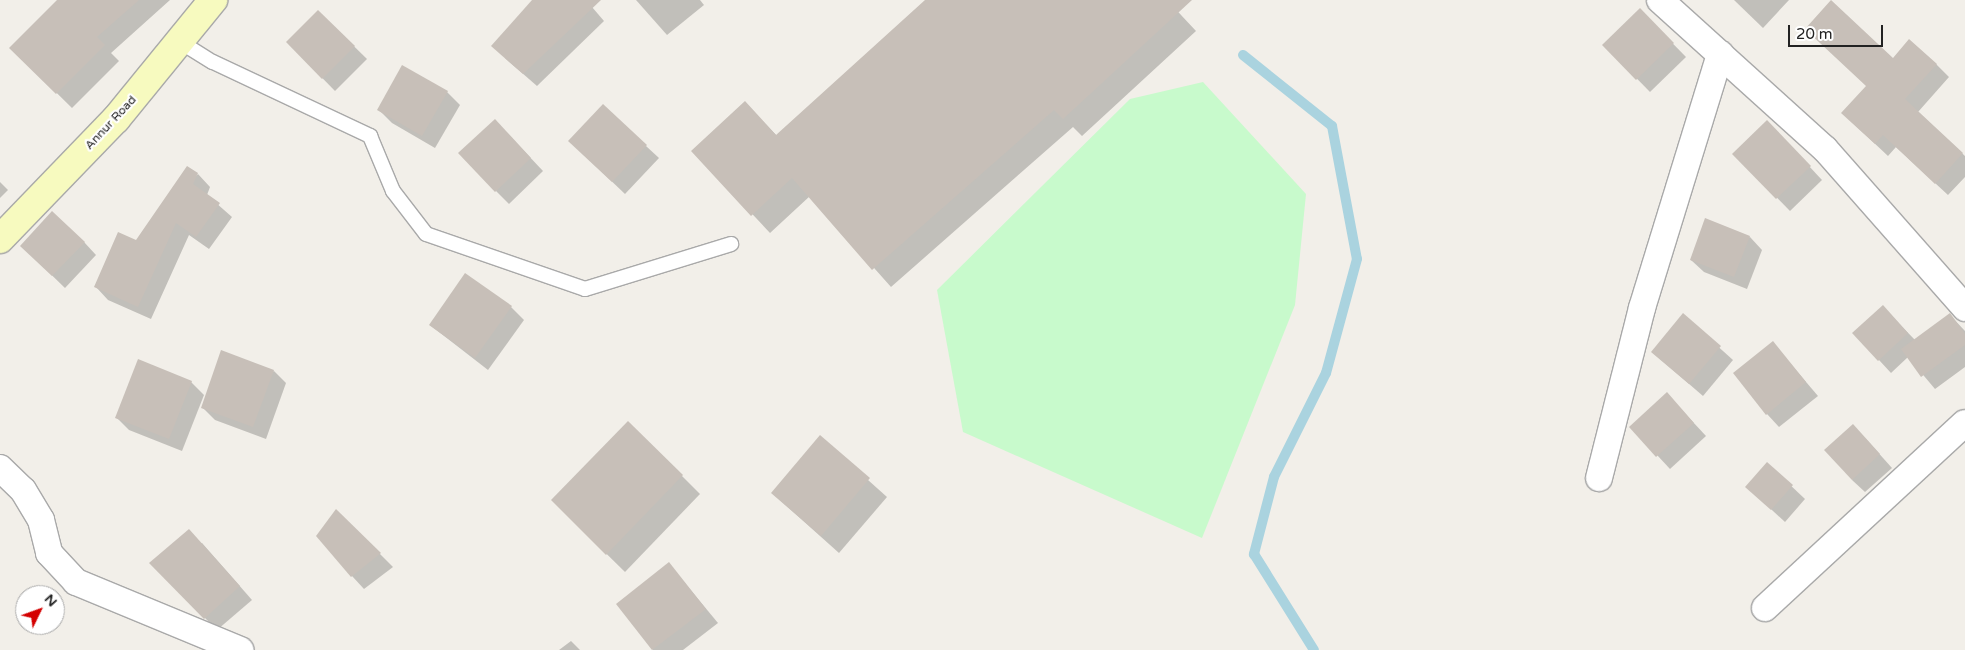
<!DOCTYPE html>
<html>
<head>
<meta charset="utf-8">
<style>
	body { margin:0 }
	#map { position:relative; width:1965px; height:650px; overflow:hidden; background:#f2efe9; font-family:"Varela Round",sans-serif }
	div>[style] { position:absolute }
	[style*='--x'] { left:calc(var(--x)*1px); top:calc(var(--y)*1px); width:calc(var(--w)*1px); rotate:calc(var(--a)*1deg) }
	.park>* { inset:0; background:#c8facc }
	.shadow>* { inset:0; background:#0003 }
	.stream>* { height:10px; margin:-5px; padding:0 5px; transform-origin:5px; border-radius:5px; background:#aad3df }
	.building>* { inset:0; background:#c7bfb8 }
	.roads { filter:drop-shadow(1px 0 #a9a9a9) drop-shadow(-1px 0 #a9a9a9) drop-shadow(0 1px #a9a9a9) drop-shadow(0 -1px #a9a9a9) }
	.service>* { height:14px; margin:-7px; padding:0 7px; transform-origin:7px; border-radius:7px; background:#fff }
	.minor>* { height:26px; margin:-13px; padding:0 13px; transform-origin:13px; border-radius:13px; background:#fff }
	.secondary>* { height:28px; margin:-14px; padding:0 14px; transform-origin:14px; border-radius:14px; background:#f7fabf }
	span { translate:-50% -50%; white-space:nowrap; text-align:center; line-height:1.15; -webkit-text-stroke:4.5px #fff; paint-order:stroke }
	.street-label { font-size:12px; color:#222 }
	.north { position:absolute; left:15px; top:585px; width:50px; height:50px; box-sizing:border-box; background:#fff; border:1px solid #a7a7a7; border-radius:50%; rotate:48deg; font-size:14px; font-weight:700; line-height:20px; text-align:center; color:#222 }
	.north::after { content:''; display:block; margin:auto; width:18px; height:22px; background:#d40000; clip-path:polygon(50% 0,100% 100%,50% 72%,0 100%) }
	.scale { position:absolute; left:1788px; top:25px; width:95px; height:22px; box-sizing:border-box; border:2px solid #222; border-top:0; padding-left:6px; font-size:15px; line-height:18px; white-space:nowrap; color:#222; -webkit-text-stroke:4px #fff; paint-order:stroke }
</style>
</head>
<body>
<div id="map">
	<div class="park">
		<i style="clip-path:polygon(1203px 82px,1306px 194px,1295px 305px,1202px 538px,963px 432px,937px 290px,1130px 99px)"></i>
	</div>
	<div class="shadow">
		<i style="clip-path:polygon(59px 0,170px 0,111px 53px,119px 61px,72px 108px,11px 48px)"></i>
		<i style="clip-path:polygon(540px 0,586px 0,604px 21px,537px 86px,505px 58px)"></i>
		<i style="clip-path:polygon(636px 0,700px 0,704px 5px,667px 35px)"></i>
		<i style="clip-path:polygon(927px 0,1167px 0,1196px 31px,1082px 136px,1073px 127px,891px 287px,810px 196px,770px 233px,693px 151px,763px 121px,777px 136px)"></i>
		<i style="clip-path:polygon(1734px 0,1789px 0,1763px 28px)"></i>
		<i style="clip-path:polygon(1640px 10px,1686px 57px,1650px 92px,1604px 45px)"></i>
		<i style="clip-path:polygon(318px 11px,367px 59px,335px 91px,287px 42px)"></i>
		<i style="clip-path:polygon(1893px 59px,1936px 64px,1949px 77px,1918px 112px,1965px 156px,1965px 177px,1948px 195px,1896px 147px,1888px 156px,1856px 126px)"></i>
		<i style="clip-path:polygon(447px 92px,460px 105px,435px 148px,392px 123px,379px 110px)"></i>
		<i style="clip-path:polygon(507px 133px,543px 171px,509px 204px,496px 191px)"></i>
		<i style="clip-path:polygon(1780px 135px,1822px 180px,1790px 211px,1734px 154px)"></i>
		<i style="clip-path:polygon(646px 146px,659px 158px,625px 194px,583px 154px)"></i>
		<i style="clip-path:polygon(198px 174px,210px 187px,207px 195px,232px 217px,209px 249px,189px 235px,151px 319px,108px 300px,96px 287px)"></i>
		<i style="clip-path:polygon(0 182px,8px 190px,0 198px)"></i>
		<i style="clip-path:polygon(1750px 237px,1762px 250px,1747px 289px,1704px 272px,1691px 260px)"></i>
		<i style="clip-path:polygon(84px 242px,96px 255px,65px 288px,34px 258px)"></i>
		<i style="clip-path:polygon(511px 307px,524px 320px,488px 370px,430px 325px)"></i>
		<i style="clip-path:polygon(1883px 307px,1915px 340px,1950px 315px,1965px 331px,1965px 367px,1935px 389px,1908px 357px,1891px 373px,1879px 360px)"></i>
		<i style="clip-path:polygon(1683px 315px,1733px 360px,1703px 396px,1652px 352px)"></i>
		<i style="clip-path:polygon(1773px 343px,1818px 396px,1779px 427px,1767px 414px)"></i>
		<i style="clip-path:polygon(274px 371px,286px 383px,266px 439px,215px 420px,202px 407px)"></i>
		<i style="clip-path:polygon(191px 382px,204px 395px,182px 451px,129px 430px,116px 417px)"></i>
		<i style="clip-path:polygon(1679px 407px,1706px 436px,1670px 469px,1631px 427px)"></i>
		<i style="clip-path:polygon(628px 422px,700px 494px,625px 572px,570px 518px)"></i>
		<i style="clip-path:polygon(820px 437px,887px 497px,839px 553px,772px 493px)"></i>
		<i style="clip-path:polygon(1866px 439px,1892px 468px,1865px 492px,1852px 480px)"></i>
		<i style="clip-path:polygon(1767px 463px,1805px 499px,1785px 522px,1747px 487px)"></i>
		<i style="clip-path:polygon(337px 511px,393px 567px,364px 589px,352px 576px)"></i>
		<i style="clip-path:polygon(202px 543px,252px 600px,217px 630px,151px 564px)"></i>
		<i style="clip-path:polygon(669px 564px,718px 623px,683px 650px,653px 650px,617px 604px)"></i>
		<i style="clip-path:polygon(571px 641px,580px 650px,559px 650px)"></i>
	</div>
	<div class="stream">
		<i style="--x:1243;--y:55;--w:114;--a:38.6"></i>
		<i style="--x:1332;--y:126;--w:135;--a:79.4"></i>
		<i style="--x:1357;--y:259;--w:118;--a:105.2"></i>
		<i style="--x:1326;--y:373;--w:116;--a:116.6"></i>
		<i style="--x:1274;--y:477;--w:80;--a:104.6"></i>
		<i style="--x:1254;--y:554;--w:113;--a:58"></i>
	</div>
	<div class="building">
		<i style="clip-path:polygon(57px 0,139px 0,97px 37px,105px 45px,56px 94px,9px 48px)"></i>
		<i style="clip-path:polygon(532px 0,601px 0,523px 74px,491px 46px)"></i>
		<i style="clip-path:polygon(925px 0,1192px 0,1063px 119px,1054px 110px,872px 270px,792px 178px,751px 216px,691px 151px,745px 101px,776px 135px)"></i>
		<i style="clip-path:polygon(1831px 0,1893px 58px,1909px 39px,1937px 64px,1905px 99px,1963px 153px,1935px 184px,1883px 135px,1875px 144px,1841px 113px,1866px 86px,1805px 29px)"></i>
		<i style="clip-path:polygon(1640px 8px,1674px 43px,1636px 80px,1602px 45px)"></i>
		<i style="clip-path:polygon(318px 10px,355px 46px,322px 79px,286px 42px)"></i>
		<i style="clip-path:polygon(402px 65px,448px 91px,422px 136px,377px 110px)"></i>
		<i style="clip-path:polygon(603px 104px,647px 145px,612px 182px,568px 141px)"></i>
		<i style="clip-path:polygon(495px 119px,531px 158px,495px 192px,458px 153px)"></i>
		<i style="clip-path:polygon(1767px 120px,1811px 166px,1776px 199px,1732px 154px)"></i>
		<i style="clip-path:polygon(187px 166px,198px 173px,193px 184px,220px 203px,196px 237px,176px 223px,138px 307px,94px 287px,118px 232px,136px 240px)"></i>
		<i style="clip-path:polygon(52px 211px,85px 242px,52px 276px,20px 246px)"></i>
		<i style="clip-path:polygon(1705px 218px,1750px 236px,1734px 277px,1690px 260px)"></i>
		<i style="clip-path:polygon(465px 273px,512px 306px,475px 358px,429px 325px)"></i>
		<i style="clip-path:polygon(1883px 305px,1908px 333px,1878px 361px,1852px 333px)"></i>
		<i style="clip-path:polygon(1683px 313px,1721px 346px,1689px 384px,1651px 352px)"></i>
		<i style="clip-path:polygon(1950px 313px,1965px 334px,1965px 345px,1921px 377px,1901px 349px)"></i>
		<i style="clip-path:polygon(1773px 341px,1806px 382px,1766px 415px,1733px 373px)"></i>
		<i style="clip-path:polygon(221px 350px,274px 370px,253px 427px,201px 408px)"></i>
		<i style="clip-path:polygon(138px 359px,192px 381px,169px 439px,115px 418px)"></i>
		<i style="clip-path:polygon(1667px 392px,1694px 423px,1656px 457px,1629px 427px)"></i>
		<i style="clip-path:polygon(628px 421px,683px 475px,606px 555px,551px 500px)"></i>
		<i style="clip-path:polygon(1853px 424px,1880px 454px,1852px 480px,1824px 450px)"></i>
		<i style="clip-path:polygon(820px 435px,870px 478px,821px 536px,771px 493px)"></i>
		<i style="clip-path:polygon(1767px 462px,1793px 485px,1771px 510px,1745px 487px)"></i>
		<i style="clip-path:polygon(336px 509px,381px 553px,351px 577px,316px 536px)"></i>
		<i style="clip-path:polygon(189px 529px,240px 586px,204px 619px,149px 563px)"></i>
		<i style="clip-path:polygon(669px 562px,706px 609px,652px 650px,616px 604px)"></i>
	</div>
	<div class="roads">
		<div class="service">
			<i style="--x:182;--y:43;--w:36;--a:32"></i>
			<i style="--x:213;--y:62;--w:174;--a:25.2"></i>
			<i style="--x:370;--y:136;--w:60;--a:67.3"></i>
			<i style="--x:393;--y:191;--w:54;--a:52.5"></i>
			<i style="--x:426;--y:234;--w:168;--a:19.1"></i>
			<i style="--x:585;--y:289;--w:153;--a:-17.1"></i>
		</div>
		<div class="minor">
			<i style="--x:1660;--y:0;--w:222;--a:42.1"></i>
			<i style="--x:1825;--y:149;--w:212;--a:48.6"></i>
			<i style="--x:0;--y:468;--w:32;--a:44"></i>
			<i style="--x:23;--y:490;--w:35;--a:59"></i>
			<i style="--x:41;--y:520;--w:34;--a:76"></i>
			<i style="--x:49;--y:553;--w:40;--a:47"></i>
			<i style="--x:76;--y:582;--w:178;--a:22.5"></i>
			<i style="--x:1599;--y:478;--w:175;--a:-75.8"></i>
			<i style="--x:1642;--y:308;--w:266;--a:-72.9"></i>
			<i style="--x:1765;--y:608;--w:272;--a:-42.8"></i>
		</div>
		<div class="secondary">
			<i style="--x:0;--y:239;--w:167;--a:-46"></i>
			<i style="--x:116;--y:119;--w:154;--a:-50.8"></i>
		</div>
	</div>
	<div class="street-label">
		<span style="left:111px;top:123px;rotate:-47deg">Annur Road</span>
	</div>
	<div class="north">N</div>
	<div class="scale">20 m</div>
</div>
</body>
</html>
